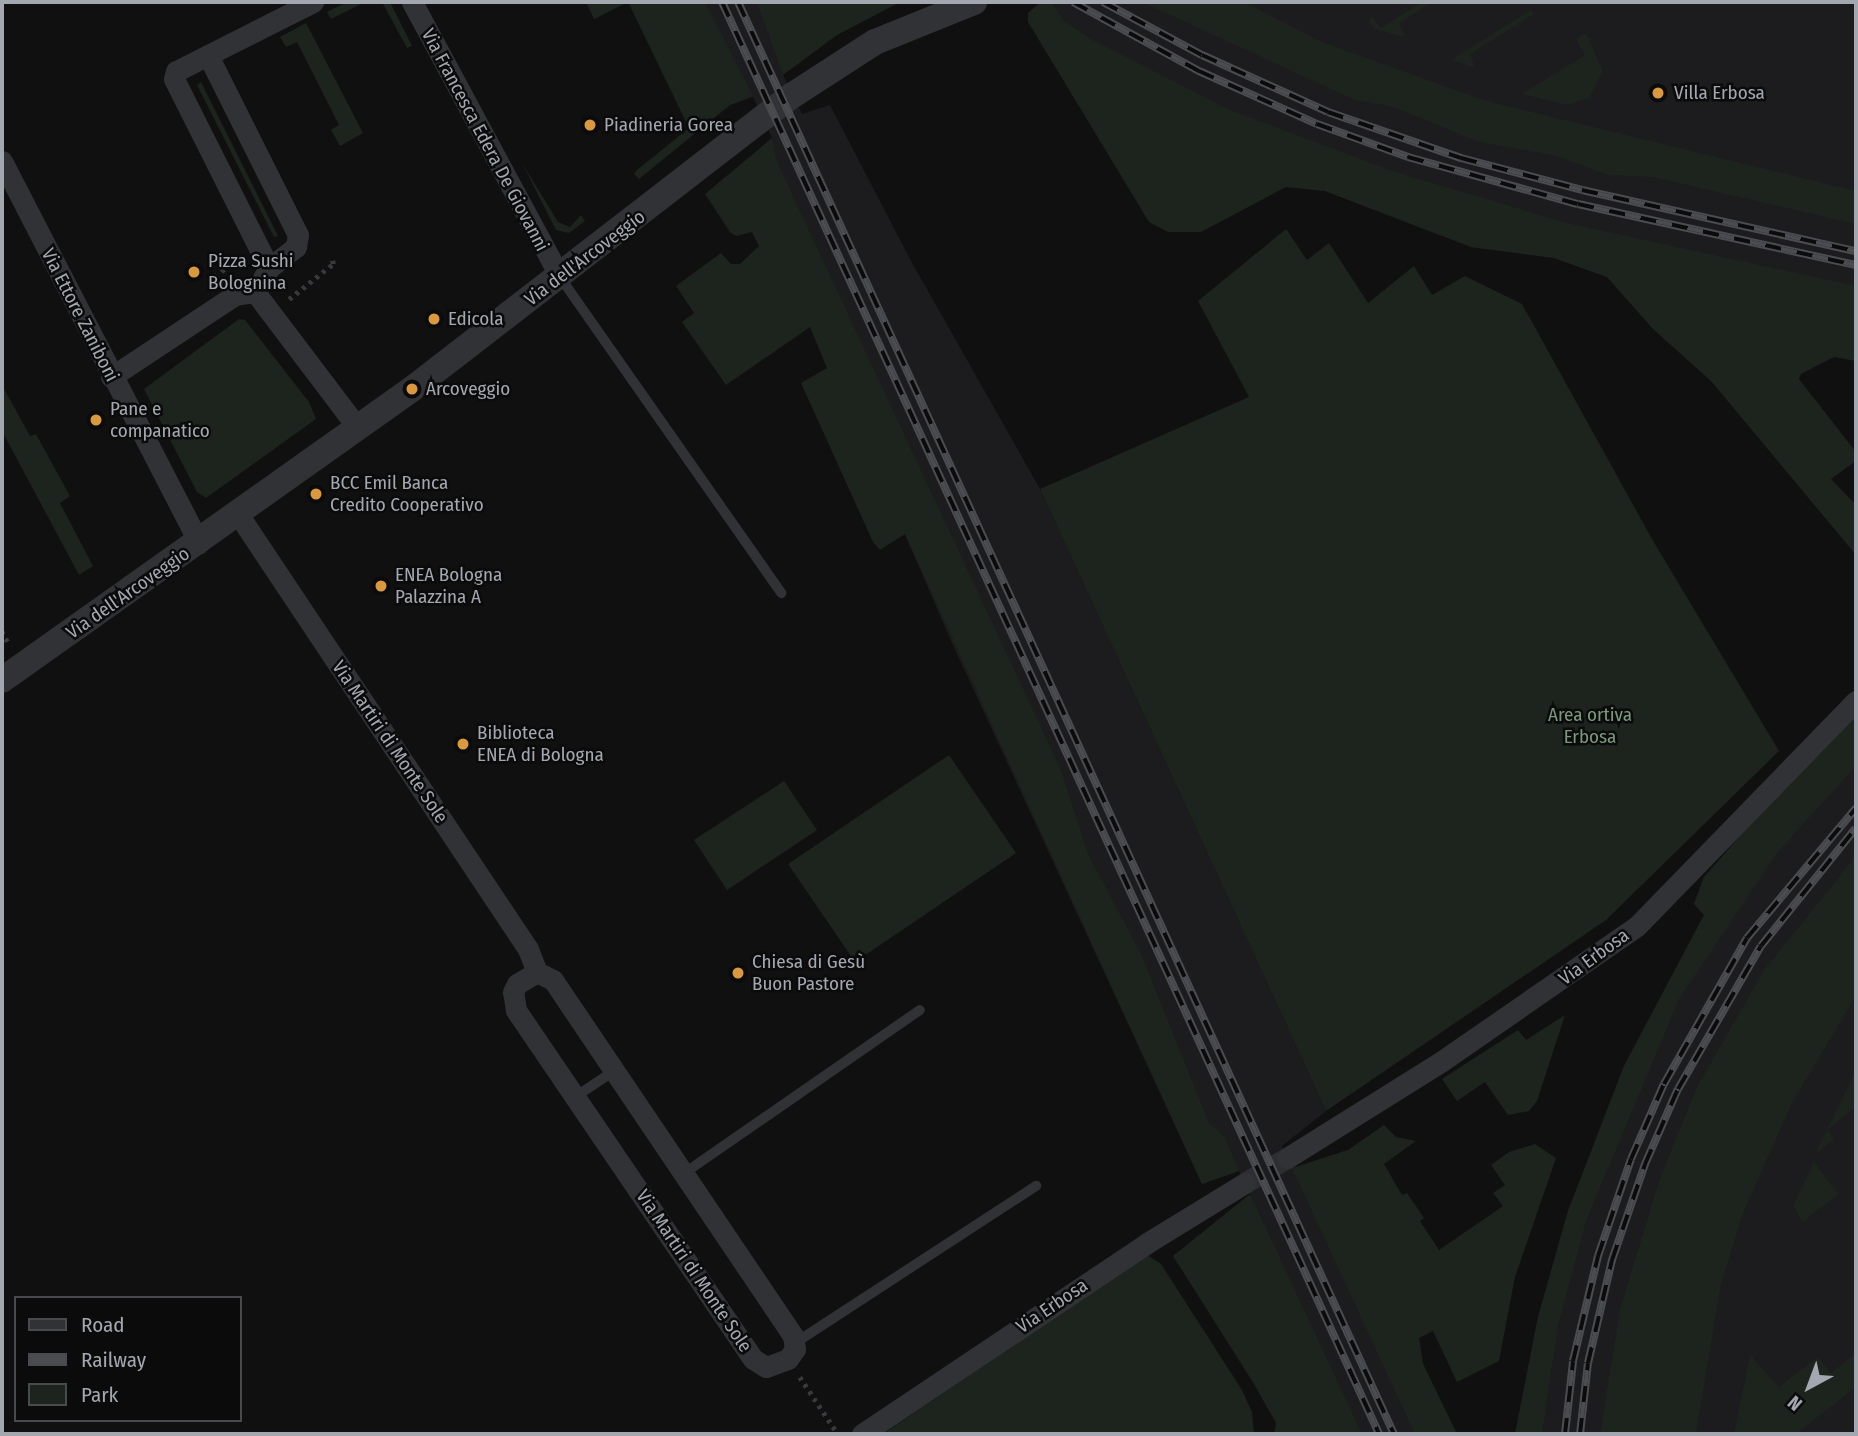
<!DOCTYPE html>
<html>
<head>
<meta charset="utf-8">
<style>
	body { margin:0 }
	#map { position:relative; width:1858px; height:1436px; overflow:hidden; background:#101011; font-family:"Fira Sans Condensed",sans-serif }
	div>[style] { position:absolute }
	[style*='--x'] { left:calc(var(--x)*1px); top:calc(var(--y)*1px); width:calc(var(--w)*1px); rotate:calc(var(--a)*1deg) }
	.built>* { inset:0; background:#1c1c1e }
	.green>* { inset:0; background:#1d231d }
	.minor-tunnel>* { height:21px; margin-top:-10.5px; transform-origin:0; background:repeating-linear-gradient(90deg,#2d2e31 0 21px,transparent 0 31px) }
	.path>* { height:4.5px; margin-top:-2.25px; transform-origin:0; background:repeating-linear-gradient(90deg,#37393c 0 3.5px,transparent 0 8.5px) }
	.service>* { height:10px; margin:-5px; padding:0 5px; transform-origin:5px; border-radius:5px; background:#313235 }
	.minor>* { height:21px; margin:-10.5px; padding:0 10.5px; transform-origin:10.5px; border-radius:10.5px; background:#313235 }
	.tertiary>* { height:26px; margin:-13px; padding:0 13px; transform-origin:13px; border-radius:13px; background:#313235 }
	.rail>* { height:8px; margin-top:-4px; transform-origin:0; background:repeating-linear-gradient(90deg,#0b0b0c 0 16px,#4a4c50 0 32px); box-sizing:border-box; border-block:2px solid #4a4c50 }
	.dots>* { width:19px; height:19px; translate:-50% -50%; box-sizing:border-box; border:4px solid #0b0b0c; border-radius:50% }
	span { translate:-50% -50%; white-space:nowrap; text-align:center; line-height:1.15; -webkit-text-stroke:5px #0b0b0c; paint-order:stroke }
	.poi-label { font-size:19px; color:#a3a8b0 }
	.left { translate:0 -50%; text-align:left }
	.street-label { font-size:19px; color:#a3a8b0 }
	.park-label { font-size:19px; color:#7c997c }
	.frame { position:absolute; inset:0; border:4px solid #a3a8b0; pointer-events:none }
	.legend { position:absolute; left:14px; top:1296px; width:228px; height:126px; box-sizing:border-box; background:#0b0b0c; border:2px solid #484a4e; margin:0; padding:9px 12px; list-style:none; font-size:21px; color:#a3a8b0 }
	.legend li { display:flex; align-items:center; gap:14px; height:35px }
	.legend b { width:35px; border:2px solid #484a4e }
	.north { position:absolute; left:1774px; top:1352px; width:70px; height:70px; -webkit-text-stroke:5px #0b0b0c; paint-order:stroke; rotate:221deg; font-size:19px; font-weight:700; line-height:28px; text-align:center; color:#a3a8b0 }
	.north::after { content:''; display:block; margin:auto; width:24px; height:32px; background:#a3a8b0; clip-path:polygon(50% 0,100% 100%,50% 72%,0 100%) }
</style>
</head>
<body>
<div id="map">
	<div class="built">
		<i style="clip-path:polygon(671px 2px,900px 2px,837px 35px,802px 57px,783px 75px,802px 114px,830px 105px,911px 261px,1040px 489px,1326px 1111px,1282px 1146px,1293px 1168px,1348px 1150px,1433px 1330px,1419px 1338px,1423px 1364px,1457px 1434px,1308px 1434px,1250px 1193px,1239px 1171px,1202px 1184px,952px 643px,782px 251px,772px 138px,753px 97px,730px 105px)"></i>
		<i style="clip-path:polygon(1041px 2px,1856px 2px,1856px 313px,1607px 277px,1554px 258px,1471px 247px,1325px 191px,1286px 187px,1268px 193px,1028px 22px,1028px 13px)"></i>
		<i style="clip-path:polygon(1856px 716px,1856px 1434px,1515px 1434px,1538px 1317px,1568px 1211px,1624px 1066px,1704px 915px,1694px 904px,1704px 877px)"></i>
	</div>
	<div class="green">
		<i style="clip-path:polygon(347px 2px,365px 2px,331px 19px,327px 12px)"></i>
		<i style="clip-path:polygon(382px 2px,390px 2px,412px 46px,407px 48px)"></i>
		<i style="clip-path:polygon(586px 2px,628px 2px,594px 19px)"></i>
		<i style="clip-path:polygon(628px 2px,705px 2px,753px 96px,730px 105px,639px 179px,634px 174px,637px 170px,689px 128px)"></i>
		<i style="clip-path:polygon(757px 2px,900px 2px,837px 35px,783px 75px)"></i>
		<i style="clip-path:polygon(1041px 2px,1051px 2px,1064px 21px,1091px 39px,1230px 110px,1395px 172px,1567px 223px,1856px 286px,1856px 361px,1834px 357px,1801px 374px,1799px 379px,1856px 452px,1856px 461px,1831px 479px,1856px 505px,1856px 555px,1711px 381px,1653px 329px,1607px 277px,1554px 258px,1471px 247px,1325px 191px,1286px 187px,1201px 232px,1168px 232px,1149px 222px,1028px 22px,1028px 13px)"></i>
		<i style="clip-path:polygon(1142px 2px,1244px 2px,1322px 42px,1483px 100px,1856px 191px,1856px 224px,1653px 177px,1608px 175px,1557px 156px,1479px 142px,1394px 107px,1355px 100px)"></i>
		<i style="clip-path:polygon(1422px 2px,1432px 2px,1399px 23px,1405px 37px,1375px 29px,1369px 22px,1372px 16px,1381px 28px)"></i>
		<i style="clip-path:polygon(1531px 10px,1534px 14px,1470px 54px,1475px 68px,1455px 61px,1454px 58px)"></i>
		<i style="clip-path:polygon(306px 23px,363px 133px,340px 146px,331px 130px,339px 125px,297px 42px,286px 47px,280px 37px)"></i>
		<i style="clip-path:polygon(1586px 33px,1603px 71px,1589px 98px,1567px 105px,1522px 94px,1585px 55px,1576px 39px)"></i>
		<i style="clip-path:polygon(201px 82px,278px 236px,274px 237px,197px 85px)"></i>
		<i style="clip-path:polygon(772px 138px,776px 159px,798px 207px,1061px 770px,1088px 854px,1141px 954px,1209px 1123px,1224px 1136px,1239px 1171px,1202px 1184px,905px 534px,880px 550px,873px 542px,801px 383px,827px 368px,810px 327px,726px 385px,682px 322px,694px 313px,676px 286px,721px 253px,731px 264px,740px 264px,759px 246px,752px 232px,736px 236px,730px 232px,705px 194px)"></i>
		<i style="clip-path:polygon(522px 163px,558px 222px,570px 227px,581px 215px,585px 221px,569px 233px,556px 230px)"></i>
		<i style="clip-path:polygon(1286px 229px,1307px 260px,1329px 243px,1368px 303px,1414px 266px,1432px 295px,1465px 276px,1522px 304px,1652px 539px,1779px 751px,1606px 920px,1326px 1111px,1040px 489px,1249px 397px,1198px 301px)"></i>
		<i style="clip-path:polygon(239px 319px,245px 320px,309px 402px,316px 419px,206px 498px,197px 492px,144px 389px)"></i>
		<i style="clip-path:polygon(2px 385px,30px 436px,36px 434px,70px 496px,60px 503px,93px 566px,79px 575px,2px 431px)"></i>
		<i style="clip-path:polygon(1856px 716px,1856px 766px,1777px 853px,1679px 999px,1586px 1221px,1558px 1326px,1542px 1434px,1515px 1434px,1538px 1317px,1568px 1211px,1624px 1066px,1704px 915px,1694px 904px,1704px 877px,1791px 778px)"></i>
		<i style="clip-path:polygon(949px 755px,1016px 853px,855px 962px,788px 864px)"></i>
		<i style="clip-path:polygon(784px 781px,817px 830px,727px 890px,694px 840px)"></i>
		<i style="clip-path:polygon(1856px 856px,1856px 996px,1792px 1103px,1743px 1213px,1721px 1284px,1696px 1434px,1600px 1434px,1620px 1309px,1660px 1178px,1697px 1087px,1764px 970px)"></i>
		<i style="clip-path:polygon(1565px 1015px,1537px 1101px,1529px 1111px,1508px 1115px,1485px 1082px,1457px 1101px,1442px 1079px,1518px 1030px,1526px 1040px)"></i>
		<i style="clip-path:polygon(1856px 1071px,1856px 1107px,1827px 1130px,1834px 1139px,1814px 1156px)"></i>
		<i style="clip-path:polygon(1384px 1125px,1396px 1137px,1416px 1141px,1384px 1164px,1402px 1195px,1407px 1193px,1424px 1218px,1420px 1221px,1439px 1250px,1503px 1206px,1493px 1193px,1505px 1185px,1491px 1165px,1509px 1152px,1535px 1144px,1556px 1158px,1515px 1277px,1499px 1361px,1457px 1382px,1433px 1331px,1419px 1338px,1423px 1364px,1457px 1434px,1415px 1434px,1292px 1168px,1348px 1150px)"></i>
		<i style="clip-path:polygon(1814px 1162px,1838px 1194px,1803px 1222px,1793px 1206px)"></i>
		<i style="clip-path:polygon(1250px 1194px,1362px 1434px,1274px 1434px,1276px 1423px,1254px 1384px,1173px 1256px)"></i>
		<i style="clip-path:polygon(1147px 1255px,1161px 1264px,1242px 1390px,1252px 1412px,1254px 1434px,883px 1434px)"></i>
		<i style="clip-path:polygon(1856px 1353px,1856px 1387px,1796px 1434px,1734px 1434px,1750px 1355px,1779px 1387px,1818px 1357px,1831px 1373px)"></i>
	</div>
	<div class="minor-tunnel">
		<i style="--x:1245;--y:1183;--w:49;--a:-30.8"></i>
	</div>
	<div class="path">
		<i style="--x:208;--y:282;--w:38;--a:-39"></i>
		<i style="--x:289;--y:299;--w:56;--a:-38.5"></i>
		<i style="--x:333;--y:264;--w:5;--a:-101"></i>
		<i style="--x:2;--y:631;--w:17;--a:62"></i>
		<i style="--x:800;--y:1377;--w:69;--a:56.3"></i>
	</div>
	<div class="service">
		<i style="--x:560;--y:277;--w:386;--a:55"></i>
		<i style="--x:575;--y:1097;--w:47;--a:-33.7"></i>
		<i style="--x:683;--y:1174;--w:288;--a:-34.7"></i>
		<i style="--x:795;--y:1343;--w:288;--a:-33.1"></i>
	</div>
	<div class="minor">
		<i style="--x:412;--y:2;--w:312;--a:61.7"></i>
		<i style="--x:208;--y:55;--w:36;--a:153"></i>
		<i style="--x:176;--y:71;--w:8;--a:104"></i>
		<i style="--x:174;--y:79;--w:212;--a:63.3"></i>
		<i style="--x:2;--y:161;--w:430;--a:62.7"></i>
		<i style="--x:255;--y:292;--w:28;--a:-60"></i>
		<i style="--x:269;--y:268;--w:34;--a:-38"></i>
		<i style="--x:296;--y:247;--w:12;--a:-81"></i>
		<i style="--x:298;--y:235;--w:201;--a:-116.6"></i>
		<i style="--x:208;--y:55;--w:118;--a:-26.8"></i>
		<i style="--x:111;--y:377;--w:149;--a:-33.5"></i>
		<i style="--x:235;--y:295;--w:20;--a:-9"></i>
		<i style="--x:255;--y:292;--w:171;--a:52.9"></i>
		<i style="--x:238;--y:514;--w:523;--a:56.31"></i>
		<i style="--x:528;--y:949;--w:25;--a:69"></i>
		<i style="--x:537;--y:972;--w:18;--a:27"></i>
		<i style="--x:553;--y:980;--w:429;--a:56"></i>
		<i style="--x:793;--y:1336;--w:13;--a:81"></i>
		<i style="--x:795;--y:1349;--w:12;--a:125"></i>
		<i style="--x:788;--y:1359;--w:23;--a:160"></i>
		<i style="--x:766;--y:1367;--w:15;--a:-148"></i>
		<i style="--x:753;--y:1359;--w:422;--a:-124.2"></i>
		<i style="--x:516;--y:1010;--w:18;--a:-99"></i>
		<i style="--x:513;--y:992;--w:9;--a:-63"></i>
		<i style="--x:517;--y:984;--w:23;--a:-31"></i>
		<i style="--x:1287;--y:1158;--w:183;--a:-32"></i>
		<i style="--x:1442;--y:1061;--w:237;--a:-34.7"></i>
		<i style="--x:1637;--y:926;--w:314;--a:-45.8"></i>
		<i style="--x:862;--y:1434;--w:343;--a:-33.8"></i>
		<i style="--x:1147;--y:1243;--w:115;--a:-31.5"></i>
	</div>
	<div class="tertiary">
		<i style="--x:2;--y:680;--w:503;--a:-35.37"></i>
		<i style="--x:412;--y:389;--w:481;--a:-37.7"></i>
		<i style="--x:793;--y:95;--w:98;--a:-32.9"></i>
		<i style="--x:875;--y:42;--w:107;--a:-22"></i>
	</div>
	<div class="rail">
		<i style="--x:722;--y:2;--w:1576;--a:65.35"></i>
		<i style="--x:738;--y:2;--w:1575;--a:65.39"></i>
		<i style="--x:1073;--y:2;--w:144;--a:28.7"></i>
		<i style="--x:1199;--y:71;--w:129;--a:24.2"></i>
		<i style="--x:1317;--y:124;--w:97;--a:19.9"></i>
		<i style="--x:1408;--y:157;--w:176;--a:15.5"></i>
		<i style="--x:1578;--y:204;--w:285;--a:12.4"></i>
		<i style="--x:1103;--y:2;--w:112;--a:28.2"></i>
		<i style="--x:1202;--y:55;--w:138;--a:24.3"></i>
		<i style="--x:1328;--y:112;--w:141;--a:19.1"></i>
		<i style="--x:1461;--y:158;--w:125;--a:14.8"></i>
		<i style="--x:1582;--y:190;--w:281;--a:12.6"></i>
		<i style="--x:1565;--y:1434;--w:73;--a:-83.7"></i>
		<i style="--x:1573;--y:1361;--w:108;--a:-76.6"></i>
		<i style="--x:1598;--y:1256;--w:102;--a:-71.2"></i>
		<i style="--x:1631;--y:1159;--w:82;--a:-66.3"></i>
		<i style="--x:1664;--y:1084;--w:168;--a:-60.4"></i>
		<i style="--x:1747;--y:938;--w:170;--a:-50"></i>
		<i style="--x:1580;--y:1434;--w:71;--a:-83.6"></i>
		<i style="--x:1588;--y:1363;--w:106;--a:-76.9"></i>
		<i style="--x:1612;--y:1260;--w:102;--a:-71"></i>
		<i style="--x:1645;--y:1164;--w:82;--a:-66.3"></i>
		<i style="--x:1678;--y:1089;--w:165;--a:-59.9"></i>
		<i style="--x:1761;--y:946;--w:151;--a:-51.2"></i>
	</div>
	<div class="dots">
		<i style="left:1658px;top:93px;background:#da993e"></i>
		<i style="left:590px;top:125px;background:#da993e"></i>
		<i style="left:194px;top:272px;background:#da993e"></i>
		<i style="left:434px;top:319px;background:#da993e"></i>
		<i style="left:412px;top:389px;background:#da993e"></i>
		<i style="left:96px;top:420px;background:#da993e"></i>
		<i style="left:316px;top:494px;background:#da993e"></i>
		<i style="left:381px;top:586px;background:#da993e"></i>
		<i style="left:463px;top:744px;background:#da993e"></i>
		<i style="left:738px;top:973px;background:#da993e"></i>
	</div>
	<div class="poi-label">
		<span class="left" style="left:1674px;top:93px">Villa Erbosa</span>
		<span class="left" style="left:604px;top:125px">Piadineria Gorea</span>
		<span class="left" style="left:208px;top:272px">Pizza Sushi<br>Bolognina</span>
		<span class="left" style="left:448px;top:319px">Edicola</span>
		<span class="left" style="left:426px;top:389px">Arcoveggio</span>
		<span class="left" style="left:110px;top:420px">Pane e<br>companatico</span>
		<span class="left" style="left:330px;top:494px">BCC Emil Banca<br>Credito Cooperativo</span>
		<span class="left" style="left:395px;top:586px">ENEA Bologna<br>Palazzina A</span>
		<span class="left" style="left:477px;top:744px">Biblioteca<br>ENEA di Bologna</span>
		<span class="left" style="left:752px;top:973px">Chiesa di Gesù<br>Buon Pastore</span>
	</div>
	<div class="street-label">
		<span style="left:485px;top:140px;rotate:62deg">Via Francesca Edera De Giovanni</span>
		<span style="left:585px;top:258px;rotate:-37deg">Via dell'Arcoveggio</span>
		<span style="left:80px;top:315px;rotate:63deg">Via Ettore Zaniboni</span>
		<span style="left:128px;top:593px;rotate:-35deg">Via dell'Arcoveggio</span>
		<span style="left:390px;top:742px;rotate:56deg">Via Martiri di Monte Sole</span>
		<span style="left:1594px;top:957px;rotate:-36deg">Via Erbosa</span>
		<span style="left:694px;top:1271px;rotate:56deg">Via Martiri di Monte Sole</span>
		<span style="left:1052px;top:1306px;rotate:-34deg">Via Erbosa</span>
	</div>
	<div class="park-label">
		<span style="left:1590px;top:726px">Area ortiva<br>Erbosa</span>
	</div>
	<div class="frame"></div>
	<ul class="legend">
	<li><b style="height:9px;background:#313235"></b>Road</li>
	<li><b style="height:9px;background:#4a4c50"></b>Railway</li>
	<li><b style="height:19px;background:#1d231d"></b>Park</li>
	</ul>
	<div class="north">N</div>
</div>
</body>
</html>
